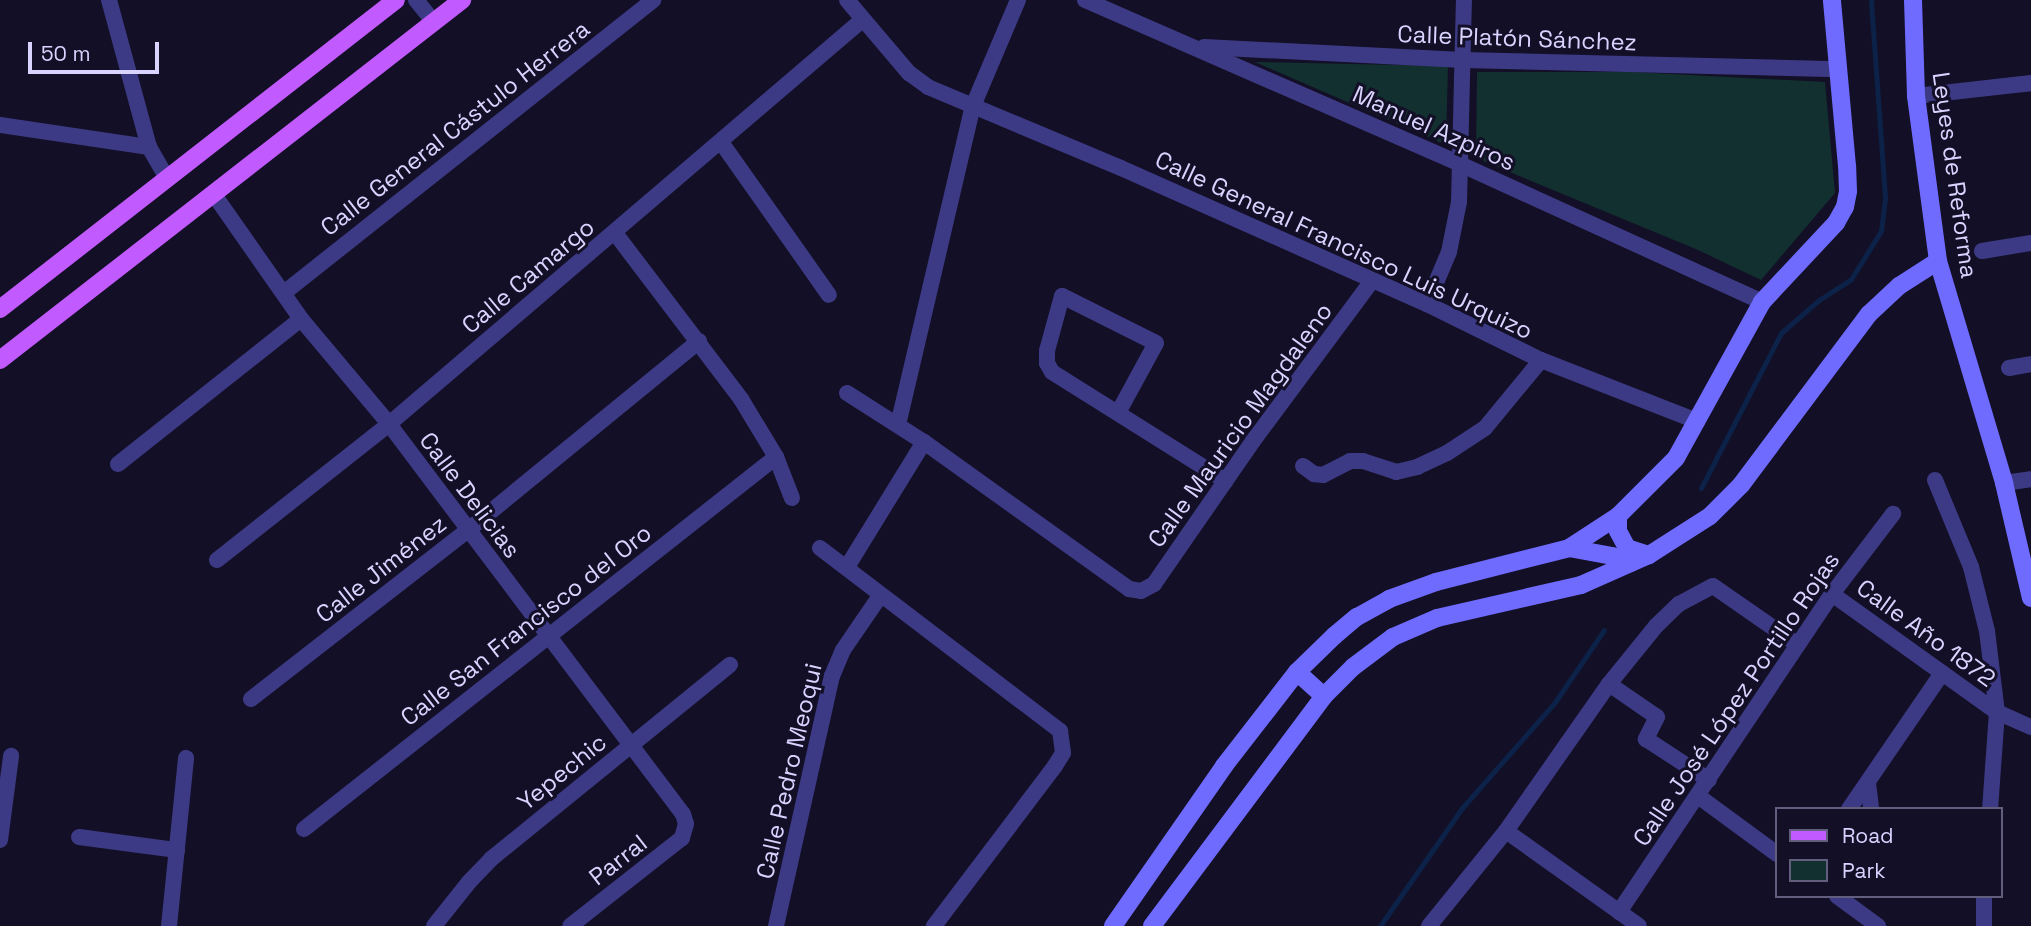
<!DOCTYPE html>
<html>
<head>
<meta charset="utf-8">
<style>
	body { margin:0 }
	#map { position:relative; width:2031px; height:926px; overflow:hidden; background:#130f26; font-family:"Space Grotesk",sans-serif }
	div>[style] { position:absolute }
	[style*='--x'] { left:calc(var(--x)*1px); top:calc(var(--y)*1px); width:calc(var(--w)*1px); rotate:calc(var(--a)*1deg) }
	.green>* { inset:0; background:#12302f }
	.stream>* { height:5px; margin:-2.5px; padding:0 2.5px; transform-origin:2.5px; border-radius:2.5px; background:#0c2248 }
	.street>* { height:16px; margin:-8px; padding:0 8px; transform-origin:8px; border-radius:8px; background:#3d3a85 }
	.secondary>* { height:18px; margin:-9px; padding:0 9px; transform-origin:9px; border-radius:9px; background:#6f6bff }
	.primary>* { height:18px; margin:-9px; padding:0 9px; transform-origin:9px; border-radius:9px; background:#c25bff }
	span { translate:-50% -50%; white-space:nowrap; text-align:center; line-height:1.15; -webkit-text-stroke:6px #130f26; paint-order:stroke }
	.street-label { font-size:24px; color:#d9d4ff }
	.legend { position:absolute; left:1775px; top:807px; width:228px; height:91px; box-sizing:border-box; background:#130f26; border:2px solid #625e7d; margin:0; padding:9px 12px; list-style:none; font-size:21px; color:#d9d4ff }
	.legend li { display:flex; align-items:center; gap:14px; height:35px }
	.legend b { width:35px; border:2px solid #625e7d }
	.scale { position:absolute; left:28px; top:42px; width:131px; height:32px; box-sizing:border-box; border:4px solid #d9d4ff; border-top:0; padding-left:9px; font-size:21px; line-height:24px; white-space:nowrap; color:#d9d4ff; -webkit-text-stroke:5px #130f26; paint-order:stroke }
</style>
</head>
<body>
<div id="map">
	<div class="green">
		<i style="clip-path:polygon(1255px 62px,1448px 66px,1446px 145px)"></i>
		<i style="clip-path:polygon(1477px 72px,1633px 72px,1825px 82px,1835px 193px,1761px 280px,1698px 250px,1476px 158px)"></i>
	</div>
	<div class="stream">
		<i style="--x:1701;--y:488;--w:174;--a:-62.7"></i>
		<i style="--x:1781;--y:333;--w:50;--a:-41"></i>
		<i style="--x:1819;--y:300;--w:38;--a:-33"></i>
		<i style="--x:1851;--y:279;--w:57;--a:-58"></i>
		<i style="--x:1881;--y:231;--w:34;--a:-83"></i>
		<i style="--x:1885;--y:197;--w:197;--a:-94.1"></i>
		<i style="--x:1380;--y:926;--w:144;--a:-55.2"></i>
		<i style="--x:1462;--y:808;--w:141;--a:-48.7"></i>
		<i style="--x:1555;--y:702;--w:87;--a:-55.8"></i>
	</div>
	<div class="street">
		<i style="--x:109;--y:0;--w:152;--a:74.8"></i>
		<i style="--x:149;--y:147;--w:36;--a:60"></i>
		<i style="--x:416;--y:0;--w:28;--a:51"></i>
		<i style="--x:847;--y:0;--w:96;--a:49.7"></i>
		<i style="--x:909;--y:73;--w:24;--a:36"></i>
		<i style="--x:928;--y:87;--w:209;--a:22.8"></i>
		<i style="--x:1121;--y:168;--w:335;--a:24"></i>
		<i style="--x:1427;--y:304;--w:127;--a:26.2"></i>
		<i style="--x:1541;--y:360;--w:168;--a:21.4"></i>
		<i style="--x:1085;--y:0;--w:412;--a:23.6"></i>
		<i style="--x:1462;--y:165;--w:330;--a:24.5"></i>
		<i style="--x:1204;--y:47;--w:259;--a:2.9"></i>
		<i style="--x:1463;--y:60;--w:375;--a:1.4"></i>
		<i style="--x:1916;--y:96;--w:116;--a:-6.4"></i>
		<i style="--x:0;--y:125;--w:151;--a:8.4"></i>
		<i style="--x:721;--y:142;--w:187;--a:54.8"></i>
		<i style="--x:215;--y:196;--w:150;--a:55"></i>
		<i style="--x:301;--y:319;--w:137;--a:50"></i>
		<i style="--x:389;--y:424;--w:488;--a:53"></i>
		<i style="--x:683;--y:814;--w:10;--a:73"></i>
		<i style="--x:686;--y:824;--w:15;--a:106"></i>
		<i style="--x:682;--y:838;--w:142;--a:141.8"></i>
		<i style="--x:615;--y:233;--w:208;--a:52.8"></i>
		<i style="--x:741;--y:399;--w:68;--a:58.9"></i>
		<i style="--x:776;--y:457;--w:44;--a:68.7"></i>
		<i style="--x:1982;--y:251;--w:50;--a:-9.3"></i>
		<i style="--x:285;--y:292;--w:470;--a:-38.4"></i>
		<i style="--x:1427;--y:304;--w:56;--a:-67.1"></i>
		<i style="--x:1449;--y:252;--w:51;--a:-78.7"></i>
		<i style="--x:1459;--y:202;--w:202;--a:-88.6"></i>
		<i style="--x:2009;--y:368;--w:22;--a:-10"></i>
		<i style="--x:847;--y:393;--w:91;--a:32.5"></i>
		<i style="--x:924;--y:442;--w:252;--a:35.6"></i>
		<i style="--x:1129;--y:589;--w:12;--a:9"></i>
		<i style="--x:1141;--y:591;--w:15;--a:-28"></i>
		<i style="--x:1154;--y:584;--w:174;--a:-55.3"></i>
		<i style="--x:1253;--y:441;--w:199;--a:-53.4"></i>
		<i style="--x:1119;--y:411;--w:77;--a:-61.4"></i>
		<i style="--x:1156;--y:343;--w:105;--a:-153.4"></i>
		<i style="--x:1062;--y:296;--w:57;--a:105.3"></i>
		<i style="--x:1047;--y:351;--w:12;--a:90"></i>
		<i style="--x:1047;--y:363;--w:10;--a:61"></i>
		<i style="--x:1052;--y:372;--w:205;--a:32.1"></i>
		<i style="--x:898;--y:425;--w:328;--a:-76.8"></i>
		<i style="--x:973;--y:106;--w:115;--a:-67"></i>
		<i style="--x:118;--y:464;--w:233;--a:-38.4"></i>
		<i style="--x:1303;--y:466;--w:14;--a:36"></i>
		<i style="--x:1314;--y:474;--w:9;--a:6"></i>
		<i style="--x:1323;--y:475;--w:30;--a:-27"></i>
		<i style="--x:1350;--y:461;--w:13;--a:0"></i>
		<i style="--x:1363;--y:461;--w:35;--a:18"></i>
		<i style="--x:1396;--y:472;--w:22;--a:-13"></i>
		<i style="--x:1417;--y:467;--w:33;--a:-25"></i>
		<i style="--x:1447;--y:453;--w:45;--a:-33.3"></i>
		<i style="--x:1485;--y:428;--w:88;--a:-50.5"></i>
		<i style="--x:1935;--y:480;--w:94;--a:67.5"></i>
		<i style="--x:1971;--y:567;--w:66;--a:76"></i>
		<i style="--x:1987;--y:631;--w:82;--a:83"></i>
		<i style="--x:1997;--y:712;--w:97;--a:94.1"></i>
		<i style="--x:2004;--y:483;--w:27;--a:-8"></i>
		<i style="--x:820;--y:548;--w:302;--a:37.3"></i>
		<i style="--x:1060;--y:731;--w:22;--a:82"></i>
		<i style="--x:1063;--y:753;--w:15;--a:122"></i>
		<i style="--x:1055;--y:766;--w:201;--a:127.1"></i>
		<i style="--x:217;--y:560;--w:219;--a:-38.3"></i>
		<i style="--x:389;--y:424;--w:622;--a:-40.5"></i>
		<i style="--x:847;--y:567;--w:147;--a:-58.4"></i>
		<i style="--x:1832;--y:594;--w:203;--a:35.6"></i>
		<i style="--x:1997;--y:712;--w:37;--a:24"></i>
		<i style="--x:1609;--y:684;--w:58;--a:34.5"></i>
		<i style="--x:1657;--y:717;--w:25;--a:117"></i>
		<i style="--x:1646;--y:739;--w:75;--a:33.1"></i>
		<i style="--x:251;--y:699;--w:274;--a:-37.9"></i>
		<i style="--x:467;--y:531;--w:300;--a:-39.3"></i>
		<i style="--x:1868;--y:783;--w:26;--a:83"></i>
		<i style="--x:1698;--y:796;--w:98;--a:36.3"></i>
		<i style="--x:1849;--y:809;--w:165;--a:-55.6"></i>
		<i style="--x:304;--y:829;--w:601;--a:-38.24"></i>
		<i style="--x:1506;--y:831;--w:163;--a:35.5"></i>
		<i style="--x:79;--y:837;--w:99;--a:7.6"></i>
		<i style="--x:0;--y:840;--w:85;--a:-82.5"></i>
		<i style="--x:1837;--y:896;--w:51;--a:36.2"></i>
		<i style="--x:1984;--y:896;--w:30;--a:90"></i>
		<i style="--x:1619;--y:912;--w:383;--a:-56.2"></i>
		<i style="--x:1832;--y:594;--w:101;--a:-52.7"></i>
		<i style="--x:169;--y:926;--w:169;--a:-84.2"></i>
		<i style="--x:434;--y:926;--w:56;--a:-51.5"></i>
		<i style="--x:469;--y:882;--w:32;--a:-46"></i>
		<i style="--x:491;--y:859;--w:308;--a:-39.1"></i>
		<i style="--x:776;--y:926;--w:256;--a:-77.4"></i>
		<i style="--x:832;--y:676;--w:28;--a:-67"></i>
		<i style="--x:843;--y:650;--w:65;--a:-55.6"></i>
		<i style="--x:1429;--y:926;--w:122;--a:-51"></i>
		<i style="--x:1506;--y:831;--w:179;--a:-55"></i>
		<i style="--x:1609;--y:684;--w:75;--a:-51"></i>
		<i style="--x:1656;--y:626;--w:32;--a:-44"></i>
		<i style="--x:1679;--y:604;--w:38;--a:-28"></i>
		<i style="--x:1713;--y:586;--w:103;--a:34.8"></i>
	</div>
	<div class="secondary">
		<i style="--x:1913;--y:0;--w:96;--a:88.2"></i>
		<i style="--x:1916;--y:96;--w:166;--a:82.4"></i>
		<i style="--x:1938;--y:261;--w:232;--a:73.4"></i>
		<i style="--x:2004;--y:483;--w:118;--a:76.8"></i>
		<i style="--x:1618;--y:516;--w:15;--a:90"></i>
		<i style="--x:1618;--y:531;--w:19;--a:62"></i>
		<i style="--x:1627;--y:548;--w:23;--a:18"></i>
		<i style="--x:1569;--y:548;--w:44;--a:10.5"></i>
		<i style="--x:1612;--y:556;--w:20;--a:20"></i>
		<i style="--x:1297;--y:672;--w:36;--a:42"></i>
		<i style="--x:1113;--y:926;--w:195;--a:-55.2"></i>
		<i style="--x:1224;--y:766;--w:119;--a:-52.2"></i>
		<i style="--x:1297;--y:672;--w:52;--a:-44.2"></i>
		<i style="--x:1334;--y:636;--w:30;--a:-40"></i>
		<i style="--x:1357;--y:617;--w:37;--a:-29"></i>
		<i style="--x:1389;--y:599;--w:50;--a:-19.9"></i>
		<i style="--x:1436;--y:582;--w:137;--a:-14.3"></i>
		<i style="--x:1569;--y:548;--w:59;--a:-33.1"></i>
		<i style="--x:1618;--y:516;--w:82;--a:-45"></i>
		<i style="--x:1676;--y:458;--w:178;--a:-61.1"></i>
		<i style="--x:1762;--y:302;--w:108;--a:-46.9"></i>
		<i style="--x:1836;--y:223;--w:18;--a:-61"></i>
		<i style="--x:1845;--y:207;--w:16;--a:-79"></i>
		<i style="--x:1848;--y:191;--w:25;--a:-92"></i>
		<i style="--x:1847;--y:166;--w:167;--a:-95.2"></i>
		<i style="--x:1152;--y:926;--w:287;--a:-53.2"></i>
		<i style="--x:1324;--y:696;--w:41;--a:-45"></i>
		<i style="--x:1353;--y:667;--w:50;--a:-36.9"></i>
		<i style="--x:1393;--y:637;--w:48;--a:-23.4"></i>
		<i style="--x:1437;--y:618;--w:148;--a:-12.9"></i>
		<i style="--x:1581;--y:585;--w:74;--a:-23.8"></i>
		<i style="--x:1649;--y:555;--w:72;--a:-32.6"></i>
		<i style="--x:1710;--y:516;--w:44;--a:-45"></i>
		<i style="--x:1741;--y:485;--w:214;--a:-53.2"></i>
		<i style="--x:1869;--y:314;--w:41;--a:-43"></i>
		<i style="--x:1899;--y:286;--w:46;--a:-32.7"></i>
	</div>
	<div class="primary">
		<i style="--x:0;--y:309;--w:502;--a:-37.97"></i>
		<i style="--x:0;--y:360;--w:586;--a:-37.93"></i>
	</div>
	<div class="street-label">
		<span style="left:1517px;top:38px;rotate:2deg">Calle Platón Sánchez</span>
		<span style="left:455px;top:128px;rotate:-38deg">Calle General Cástulo Herrera</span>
		<span style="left:1434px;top:128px;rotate:24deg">Manuel Azpiros</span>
		<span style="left:1955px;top:175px;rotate:82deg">Leyes de Reforma</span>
		<span style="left:1344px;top:245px;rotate:25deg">Calle General Francisco Luis Urquizo</span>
		<span style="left:528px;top:276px;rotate:-40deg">Calle Camargo</span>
		<span style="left:1240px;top:425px;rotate:-54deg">Calle Mauricio Magdaleno</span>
		<span style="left:470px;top:495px;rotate:53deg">Calle Delicias</span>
		<span style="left:381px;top:569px;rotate:-38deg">Calle Jiménez</span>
		<span style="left:526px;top:625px;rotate:-38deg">Calle San Francisco del Oro</span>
		<span style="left:1926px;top:633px;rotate:36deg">Calle Año 1872</span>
		<span style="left:1736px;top:699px;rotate:-56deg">Calle José López Portillo Rojas</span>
		<span style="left:789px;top:771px;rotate:-77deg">Calle Pedro Meoqui</span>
		<span style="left:562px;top:772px;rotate:-39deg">Yepechic</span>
		<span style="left:618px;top:860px;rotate:-38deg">Parral</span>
	</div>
	<ul class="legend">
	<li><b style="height:9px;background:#c25bff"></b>Road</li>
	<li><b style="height:19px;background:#12302f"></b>Park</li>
	</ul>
	<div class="scale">50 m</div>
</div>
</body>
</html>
